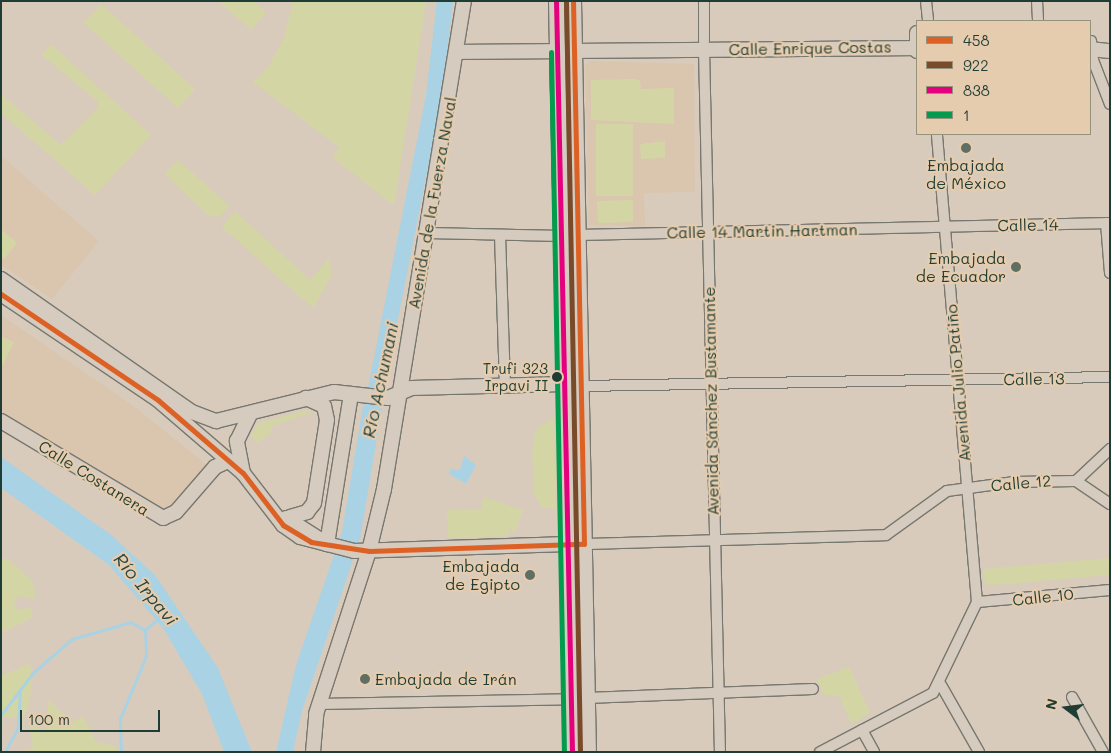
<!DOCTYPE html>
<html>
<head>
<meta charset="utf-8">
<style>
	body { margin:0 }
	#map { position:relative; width:1111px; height:753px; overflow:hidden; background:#d9cbbb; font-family:Mali,sans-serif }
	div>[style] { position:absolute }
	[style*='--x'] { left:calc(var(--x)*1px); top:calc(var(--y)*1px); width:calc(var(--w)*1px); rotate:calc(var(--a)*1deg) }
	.built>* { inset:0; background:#dac5ae }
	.green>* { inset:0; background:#d4d5a4 }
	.water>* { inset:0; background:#a9d2e4 }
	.stream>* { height:2.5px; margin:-1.25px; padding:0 1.25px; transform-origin:1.25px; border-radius:1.25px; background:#a9d2e4 }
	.river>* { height:16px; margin:-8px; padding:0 8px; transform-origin:8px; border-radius:8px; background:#a9d2e4 }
	.roads { filter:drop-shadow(1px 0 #78776f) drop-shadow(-1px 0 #78776f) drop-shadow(0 1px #78776f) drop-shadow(0 -1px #78776f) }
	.street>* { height:10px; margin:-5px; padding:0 5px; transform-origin:5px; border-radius:5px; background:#d5cbbf }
	.secondary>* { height:14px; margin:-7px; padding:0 7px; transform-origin:7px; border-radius:7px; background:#d5cbbf }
	.primary>* { height:15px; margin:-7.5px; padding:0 7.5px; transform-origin:7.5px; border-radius:7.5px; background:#d5cbbf }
	.bus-1>* { height:5px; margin:-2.5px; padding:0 2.5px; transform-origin:2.5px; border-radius:2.5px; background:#dd6124 }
	.bus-2>* { height:5px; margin:-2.5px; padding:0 2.5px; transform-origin:2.5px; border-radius:2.5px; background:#7a4b2a }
	.bus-3>* { height:5px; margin:-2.5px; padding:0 2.5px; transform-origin:2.5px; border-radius:2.5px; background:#e5007d }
	.bus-4>* { height:5px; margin:-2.5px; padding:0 2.5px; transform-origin:2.5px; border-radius:2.5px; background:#039c4e }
	.dots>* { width:14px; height:14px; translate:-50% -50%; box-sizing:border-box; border:2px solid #e6ccae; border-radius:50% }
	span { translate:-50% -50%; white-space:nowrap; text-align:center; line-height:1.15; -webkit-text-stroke:4.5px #e6ccae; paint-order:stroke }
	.bus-label { font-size:15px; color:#1f3d34 }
	.right { translate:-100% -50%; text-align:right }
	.street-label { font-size:16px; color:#1f3d34 }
	.poi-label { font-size:16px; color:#1f3d34 }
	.left { translate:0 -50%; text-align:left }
	.water-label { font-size:18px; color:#25453e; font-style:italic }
	.frame { position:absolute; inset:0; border:2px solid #1f3d34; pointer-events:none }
	.legend { position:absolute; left:916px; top:20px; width:175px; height:115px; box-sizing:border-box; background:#e6ccae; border:1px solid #96937d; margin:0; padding:6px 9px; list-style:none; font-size:15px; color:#1f3d34 }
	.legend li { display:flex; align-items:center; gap:10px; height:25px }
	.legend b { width:25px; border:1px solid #96937d }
	.north { position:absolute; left:1041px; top:683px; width:50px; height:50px; -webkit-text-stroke:4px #e6ccae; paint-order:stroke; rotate:285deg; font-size:14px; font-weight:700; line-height:20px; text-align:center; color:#1f3d34 }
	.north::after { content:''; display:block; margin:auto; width:18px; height:22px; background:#1f3d34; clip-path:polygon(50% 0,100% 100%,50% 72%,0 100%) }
	.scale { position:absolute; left:20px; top:710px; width:140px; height:22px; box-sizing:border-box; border:2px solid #1f3d34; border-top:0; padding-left:6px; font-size:15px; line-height:18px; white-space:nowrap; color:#1f3d34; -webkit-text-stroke:4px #e6ccae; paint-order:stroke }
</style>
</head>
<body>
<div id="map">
	<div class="built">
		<i style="clip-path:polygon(590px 61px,694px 64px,695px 192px,644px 193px,645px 226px,589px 225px,585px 65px)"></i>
		<i style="clip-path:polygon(1px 156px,99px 241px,52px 299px,1px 265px)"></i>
		<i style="clip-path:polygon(1px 315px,135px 407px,207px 465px,171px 510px,161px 514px,149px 508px,1px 411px)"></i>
	</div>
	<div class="green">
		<i style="clip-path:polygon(219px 1px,254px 1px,266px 13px,251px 30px)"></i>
		<i style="clip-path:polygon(293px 1px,426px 1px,394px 205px,332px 157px,340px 148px,253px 82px,269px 66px,284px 38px)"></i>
		<i style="clip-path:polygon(101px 4px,195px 89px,178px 108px,84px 23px)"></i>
		<i style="clip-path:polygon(51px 44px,151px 135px,95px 195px,1px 113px,2px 95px,61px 145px,98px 108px,98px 102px,42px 55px)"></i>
		<i style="clip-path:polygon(633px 79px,640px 80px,641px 89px,674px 88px,674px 124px,591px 120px,591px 80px)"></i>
		<i style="clip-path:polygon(596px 124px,633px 124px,633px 196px,596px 196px)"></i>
		<i style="clip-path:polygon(665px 141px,665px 158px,641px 159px,640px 144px)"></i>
		<i style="clip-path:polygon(178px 160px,229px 206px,218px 218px,214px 214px,211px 218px,165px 174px)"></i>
		<i style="clip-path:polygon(633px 200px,633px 222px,598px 223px,597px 201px)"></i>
		<i style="clip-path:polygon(235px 211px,310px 280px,329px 258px,332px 275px,313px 308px,222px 227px)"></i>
		<i style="clip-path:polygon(1px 229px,17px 243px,4px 259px,1px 257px)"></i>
		<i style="clip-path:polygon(1px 336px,14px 342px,1px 369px)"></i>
		<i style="clip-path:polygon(307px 410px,313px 412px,272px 426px,272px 432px,256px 443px,251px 435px,259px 423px)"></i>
		<i style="clip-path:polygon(554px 417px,556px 509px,542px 507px,534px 494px,532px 449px,536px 430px)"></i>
		<i style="clip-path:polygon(484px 497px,523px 510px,515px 532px,509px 528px,509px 536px,448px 538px,447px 510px,481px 509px)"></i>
		<i style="clip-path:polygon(7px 558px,32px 581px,35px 592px,33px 599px,21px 596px,13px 601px,17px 610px,30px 607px,33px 617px,1px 633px,1px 561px)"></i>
		<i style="clip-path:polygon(1110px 558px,1110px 575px,1075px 578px,992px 585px,985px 583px,983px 569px)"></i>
		<i style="clip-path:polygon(29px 664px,33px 673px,28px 709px,20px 718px,1px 718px,1px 676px)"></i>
		<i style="clip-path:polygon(849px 667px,870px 713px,852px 724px,839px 696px,824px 695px,817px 679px)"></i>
		<i style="clip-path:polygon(49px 700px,72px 723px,83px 716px,96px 742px,115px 746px,118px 752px,17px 752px,33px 749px,29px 723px,45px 732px)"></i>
	</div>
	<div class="water">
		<i style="clip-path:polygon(363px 406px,382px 408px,360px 539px,302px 711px,293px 752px,276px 752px,296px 665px,342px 532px)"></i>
		<i style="clip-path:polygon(464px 456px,476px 465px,466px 484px,449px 474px,450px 469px,460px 470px)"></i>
		<i style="clip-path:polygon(1px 457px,110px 534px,155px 575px,218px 668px,252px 752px,224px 752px,202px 694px,163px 628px,109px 565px,1px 488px)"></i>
	</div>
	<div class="stream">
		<i style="--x:1;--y:715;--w:53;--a:-52.7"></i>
		<i style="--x:33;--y:673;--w:52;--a:-41.1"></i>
		<i style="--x:72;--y:639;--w:61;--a:-16.1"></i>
		<i style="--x:131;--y:622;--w:16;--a:30"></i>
		<i style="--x:145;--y:630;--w:17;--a:-40"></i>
		<i style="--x:5;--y:752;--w:27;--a:-62"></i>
		<i style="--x:18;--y:728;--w:38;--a:-87"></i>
		<i style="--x:121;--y:752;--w:33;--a:-92"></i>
		<i style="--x:120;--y:719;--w:68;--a:-67.6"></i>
		<i style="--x:146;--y:656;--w:26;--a:-92"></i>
	</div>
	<div class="river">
		<i style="--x:368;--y:429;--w:339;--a:-78.8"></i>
		<i style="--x:434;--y:96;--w:96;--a:-83.4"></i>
	</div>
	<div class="roads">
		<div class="street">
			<i style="--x:704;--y:1;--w:40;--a:90"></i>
			<i style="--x:926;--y:1;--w:20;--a:84"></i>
			<i style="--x:1037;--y:1;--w:20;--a:87"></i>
			<i style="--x:1091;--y:41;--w:19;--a:84"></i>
			<i style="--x:1093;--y:60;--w:47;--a:68.9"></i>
			<i style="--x:704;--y:49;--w:703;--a:88.7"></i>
			<i style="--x:1106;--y:223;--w:50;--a:85.4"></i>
			<i style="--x:428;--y:233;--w:134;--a:1.3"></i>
			<i style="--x:500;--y:235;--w:150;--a:88.1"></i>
			<i style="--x:578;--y:235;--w:532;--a:-1.29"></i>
			<i style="--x:581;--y:386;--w:529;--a:-0.97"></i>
			<i style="--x:1076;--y:481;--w:47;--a:-43.3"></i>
			<i style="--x:584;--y:544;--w:302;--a:-1.7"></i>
			<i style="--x:886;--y:535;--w:75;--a:-35.8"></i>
			<i style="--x:947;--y:491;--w:68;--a:-7.7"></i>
			<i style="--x:1014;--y:482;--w:62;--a:-0.9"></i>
			<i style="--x:1076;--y:481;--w:41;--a:34.1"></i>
			<i style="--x:977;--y:602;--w:134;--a:-5.2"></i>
			<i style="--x:941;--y:685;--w:77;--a:60.4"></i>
			<i style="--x:1072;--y:697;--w:63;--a:60.6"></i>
			<i style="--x:587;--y:698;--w:226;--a:-2.3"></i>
			<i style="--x:319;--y:704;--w:252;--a:-1.1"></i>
			<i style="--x:862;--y:730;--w:25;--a:61"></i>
			<i style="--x:820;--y:752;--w:127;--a:-27.6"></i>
			<i style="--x:933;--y:693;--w:101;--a:-64.2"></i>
			<i style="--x:977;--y:602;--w:470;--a:-94.9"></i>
		</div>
		<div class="secondary">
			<i style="--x:917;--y:33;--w:18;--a:90"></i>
			<i style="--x:1090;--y:49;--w:20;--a:6"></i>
			<i style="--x:458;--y:52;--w:457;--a:-0.5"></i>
			<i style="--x:1;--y:279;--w:233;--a:34.9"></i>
			<i style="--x:192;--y:412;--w:26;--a:21"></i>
			<i style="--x:216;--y:421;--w:122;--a:-13.8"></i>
			<i style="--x:334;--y:392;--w:54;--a:6.3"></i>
			<i style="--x:388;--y:398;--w:25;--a:-23"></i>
			<i style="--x:411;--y:388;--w:153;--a:-1.5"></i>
			<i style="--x:1;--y:294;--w:189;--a:34"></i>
			<i style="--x:158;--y:400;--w:112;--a:40.7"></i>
			<i style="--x:243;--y:473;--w:66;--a:52.4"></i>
			<i style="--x:283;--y:525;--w:21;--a:35"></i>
			<i style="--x:300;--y:537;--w:56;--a:14.5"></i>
			<i style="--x:354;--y:551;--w:214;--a:-1.9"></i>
			<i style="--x:1;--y:421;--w:189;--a:30.9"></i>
			<i style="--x:163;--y:518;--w:14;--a:-25"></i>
			<i style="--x:176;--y:512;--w:60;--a:-49.1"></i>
			<i style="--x:215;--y:467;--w:14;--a:-25"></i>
			<i style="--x:243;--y:473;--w:33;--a:-101"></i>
			<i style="--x:237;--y:441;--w:28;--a:-64"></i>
			<i style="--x:290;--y:517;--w:18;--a:-16"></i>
			<i style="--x:307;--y:512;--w:11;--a:-52"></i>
			<i style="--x:314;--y:503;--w:84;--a:-81.1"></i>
			<i style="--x:327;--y:420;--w:14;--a:-102"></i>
			<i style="--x:324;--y:406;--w:20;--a:-156"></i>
			<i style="--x:286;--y:518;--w:49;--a:32.4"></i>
			<i style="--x:327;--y:544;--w:152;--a:-80.9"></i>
			<i style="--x:313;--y:752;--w:38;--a:-85"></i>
			<i style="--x:316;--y:714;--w:171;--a:-72"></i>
			<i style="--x:369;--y:551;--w:64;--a:-76.4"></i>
			<i style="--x:384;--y:489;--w:495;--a:-80.7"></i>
		</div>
		<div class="primary">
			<i style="--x:556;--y:1;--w:751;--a:88.78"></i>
			<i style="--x:573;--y:1;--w:751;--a:88.86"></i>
		</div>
	</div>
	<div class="bus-1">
		<i style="--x:1;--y:294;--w:189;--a:34"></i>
		<i style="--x:158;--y:400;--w:112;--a:40.7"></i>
		<i style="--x:243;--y:473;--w:66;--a:52.4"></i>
		<i style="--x:283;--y:525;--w:33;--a:31"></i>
		<i style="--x:311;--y:542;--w:59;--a:8.8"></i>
		<i style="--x:369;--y:551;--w:215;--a:-1.9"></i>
		<i style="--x:584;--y:544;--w:543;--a:-91.16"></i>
	</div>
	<div class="bus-2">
		<i style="--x:566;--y:1;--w:751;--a:88.93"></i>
	</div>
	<div class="bus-3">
		<i style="--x:556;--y:1;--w:751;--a:88.78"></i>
	</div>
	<div class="bus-4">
		<i style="--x:551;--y:52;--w:700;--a:88.94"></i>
	</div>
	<div class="dots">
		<i style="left:966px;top:148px;background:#606f63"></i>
		<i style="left:1016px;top:267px;background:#606f63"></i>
		<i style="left:557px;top:377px;background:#1f3d34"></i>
		<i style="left:530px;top:575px;background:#606f63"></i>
		<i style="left:365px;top:679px;background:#606f63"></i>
	</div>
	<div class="bus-label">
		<span class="right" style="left:548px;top:377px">Trufi 323<br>Irpavi II</span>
	</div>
	<div class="street-label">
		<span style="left:810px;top:48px;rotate:-1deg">Calle Enrique Costas</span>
		<span style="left:432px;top:203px;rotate:-80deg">Avenida de la Fuerza Naval</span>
		<span style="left:1028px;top:225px;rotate:-1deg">Calle 14</span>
		<span style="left:762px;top:231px;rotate:-1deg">Calle 14 Martin Hartman</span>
		<span style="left:1034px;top:379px;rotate:-1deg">Calle 13</span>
		<span style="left:958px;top:383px;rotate:-95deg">Avenida Julio Patiño</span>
		<span style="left:711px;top:401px;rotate:-91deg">Avenida Sánchez Bustamante</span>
		<span style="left:94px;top:478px;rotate:32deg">Calle Costanera</span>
		<span style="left:1021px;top:483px;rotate:-5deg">Calle 12</span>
		<span style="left:1043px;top:597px;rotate:-6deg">Calle 10</span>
	</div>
	<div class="poi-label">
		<span style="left:966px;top:174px">Embajada<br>de México</span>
		<span class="right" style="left:1006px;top:267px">Embajada<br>de Ecuador</span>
		<span class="right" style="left:520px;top:575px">Embajada<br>de Egipto</span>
		<span class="left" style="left:375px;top:679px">Embajada de Irán</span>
	</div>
	<div class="water-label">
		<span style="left:380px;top:380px;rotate:-78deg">Río Achumani</span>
		<span style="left:146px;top:589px;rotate:50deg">Río Irpavi</span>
	</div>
	<div class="frame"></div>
	<ul class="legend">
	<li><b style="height:6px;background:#dd6124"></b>458</li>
	<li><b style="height:6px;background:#7a4b2a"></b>922</li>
	<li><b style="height:6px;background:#e5007d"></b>838</li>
	<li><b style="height:6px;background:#039c4e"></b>1</li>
	</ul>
	<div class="north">N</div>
	<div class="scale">100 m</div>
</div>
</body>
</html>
